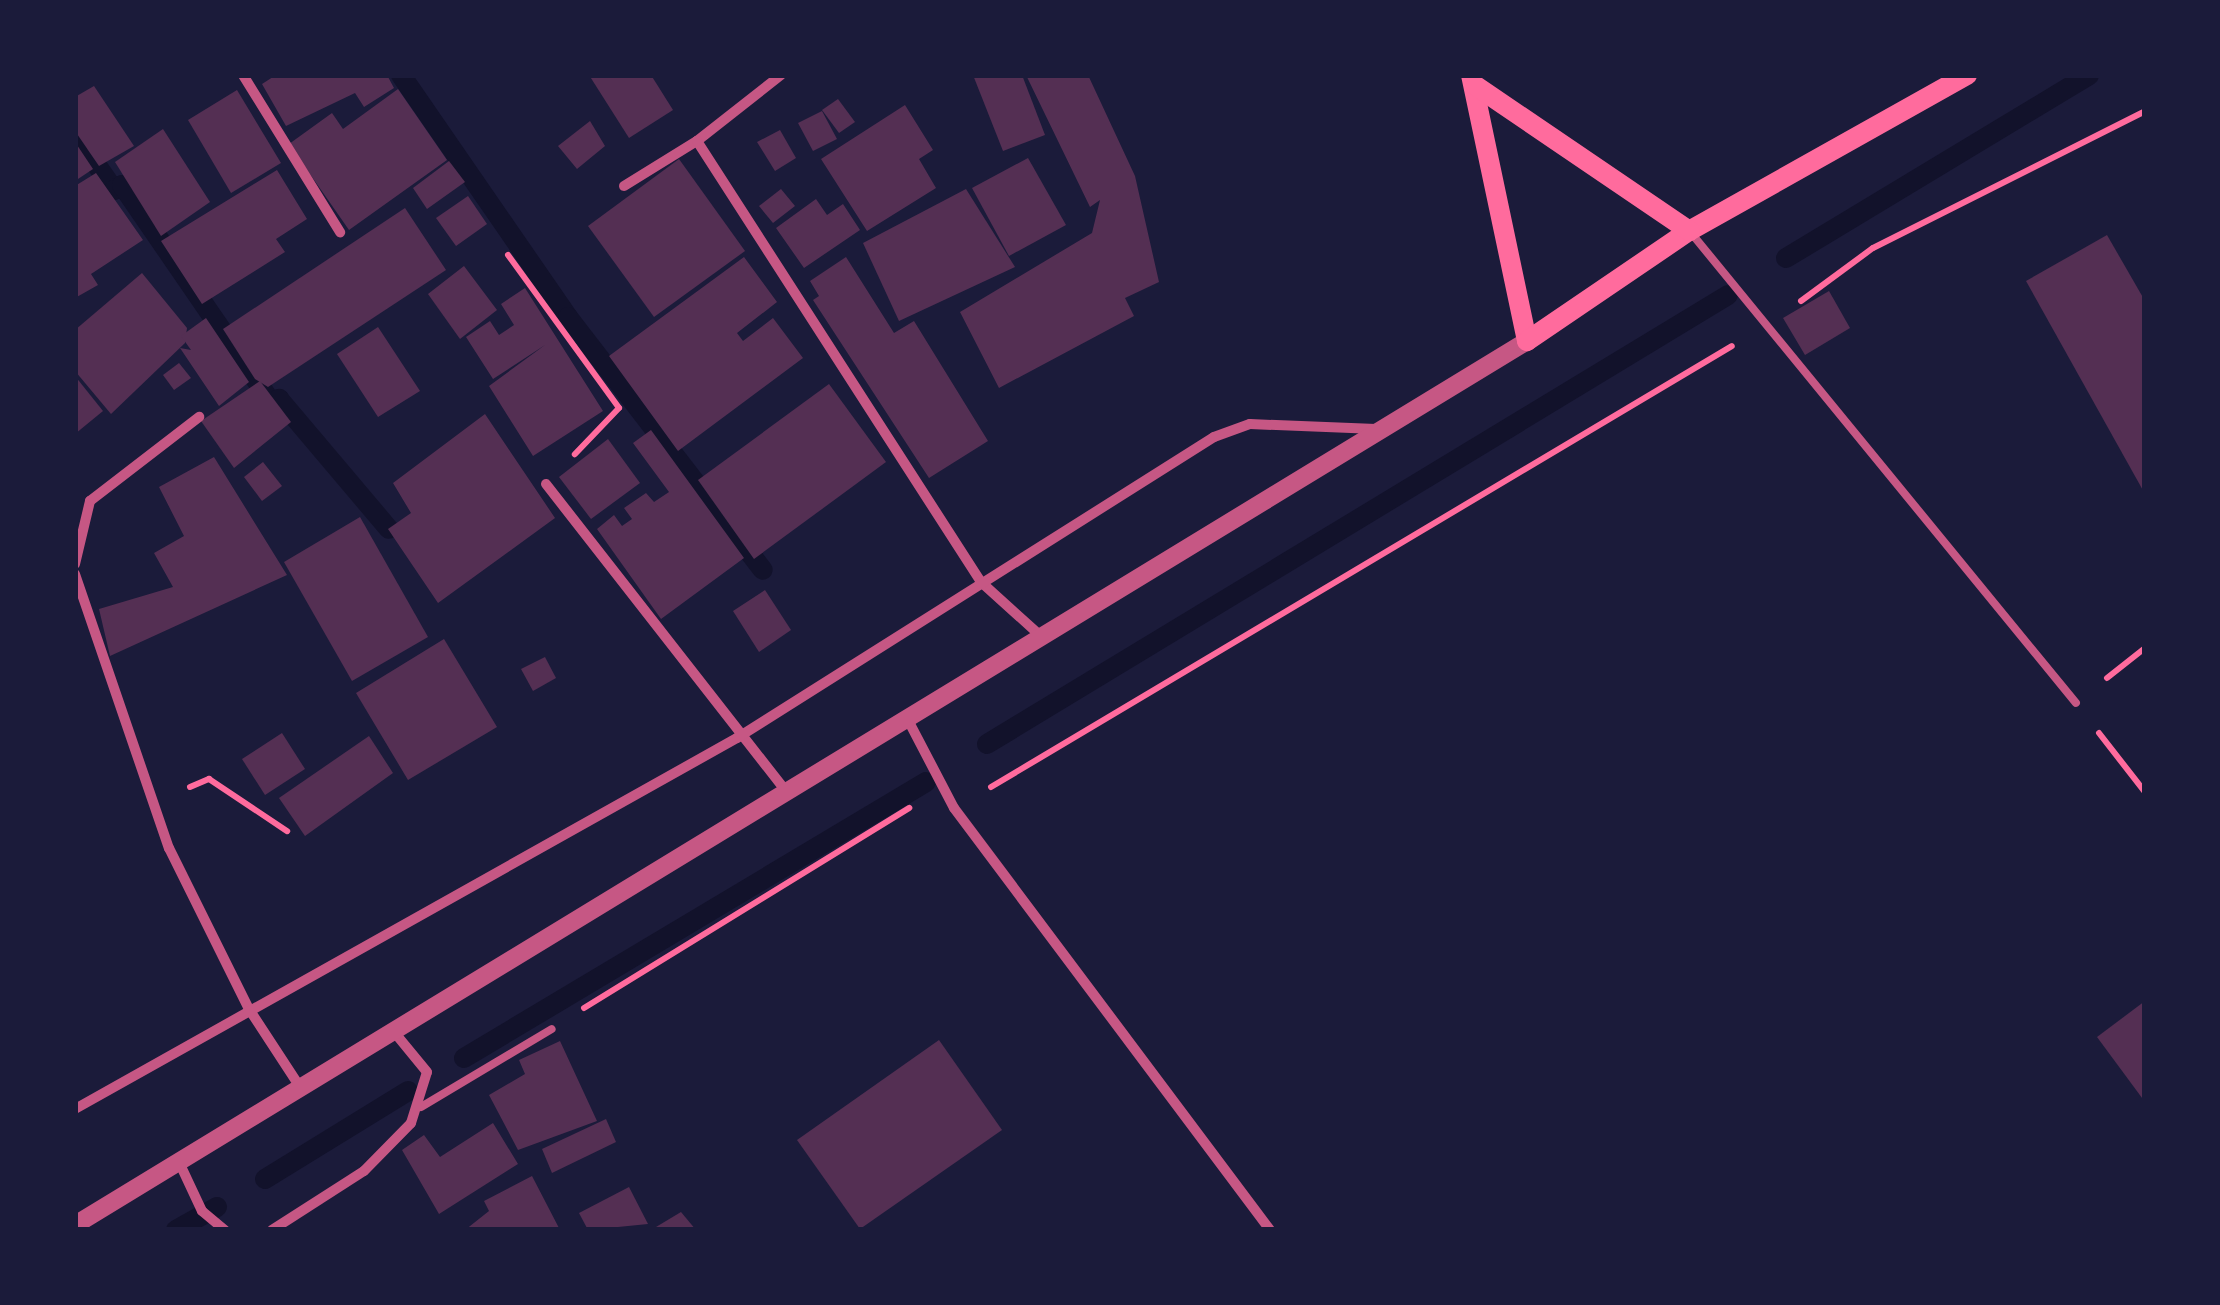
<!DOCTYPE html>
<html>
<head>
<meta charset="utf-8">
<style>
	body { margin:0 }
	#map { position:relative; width:2220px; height:1305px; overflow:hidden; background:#1b1b3a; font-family:"Roboto Serif",serif }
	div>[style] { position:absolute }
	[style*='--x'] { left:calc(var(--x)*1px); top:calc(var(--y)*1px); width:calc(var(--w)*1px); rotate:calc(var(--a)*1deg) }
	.stream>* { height:20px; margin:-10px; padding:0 10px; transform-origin:10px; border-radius:10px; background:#12122b }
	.building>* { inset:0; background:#542f53 }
	.path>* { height:6px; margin:-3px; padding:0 3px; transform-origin:3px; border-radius:3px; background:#ff6b9d }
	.service>* { height:8px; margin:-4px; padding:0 4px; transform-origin:4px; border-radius:4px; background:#c65784 }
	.minor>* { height:10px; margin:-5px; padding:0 5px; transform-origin:5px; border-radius:5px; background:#c65784 }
	.tertiary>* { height:18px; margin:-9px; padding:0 9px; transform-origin:9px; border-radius:9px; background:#c65784 }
	.secondary>* { height:20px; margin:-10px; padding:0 10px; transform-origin:10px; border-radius:10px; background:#ff6b9d }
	span { translate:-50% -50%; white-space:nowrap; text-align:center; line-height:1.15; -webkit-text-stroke:8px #1b1b3a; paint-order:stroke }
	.frame { position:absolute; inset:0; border:78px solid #1b1b3a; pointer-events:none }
</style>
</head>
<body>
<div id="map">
	<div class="stream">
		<i style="--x:401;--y:75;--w:294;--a:55.4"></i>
		<i style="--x:568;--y:317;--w:319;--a:52.4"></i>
		<i style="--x:75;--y:134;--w:68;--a:55.1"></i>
		<i style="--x:114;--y:190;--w:9;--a:-32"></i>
		<i style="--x:122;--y:185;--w:263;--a:55.5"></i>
		<i style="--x:271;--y:402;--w:9;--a:-21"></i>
		<i style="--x:279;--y:399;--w:170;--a:49.8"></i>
		<i style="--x:1786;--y:258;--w:354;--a:-31.1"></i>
		<i style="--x:987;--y:744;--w:866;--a:-31.21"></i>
		<i style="--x:464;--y:1058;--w:538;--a:-30.85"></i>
		<i style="--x:265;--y:1179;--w:168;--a:-31.6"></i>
		<i style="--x:176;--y:1230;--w:47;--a:-29.3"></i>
	</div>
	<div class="building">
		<i style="clip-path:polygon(276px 75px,387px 75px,394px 88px,364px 107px,355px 93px,286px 126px,262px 84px)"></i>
		<i style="clip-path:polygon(589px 75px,651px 75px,673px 110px,629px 138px)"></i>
		<i style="clip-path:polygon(973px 75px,1022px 75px,1045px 135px,1003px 151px)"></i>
		<i style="clip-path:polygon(1026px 75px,1088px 75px,1135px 176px,1159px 282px,1125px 298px,1134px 316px,999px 388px,960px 312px,1092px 233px,1100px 200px,1090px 207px)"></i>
		<i style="clip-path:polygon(94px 86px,134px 146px,99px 166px,75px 131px,75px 97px)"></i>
		<i style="clip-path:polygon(398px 89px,447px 160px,349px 230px,289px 144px,332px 113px,343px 129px)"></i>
		<i style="clip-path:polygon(237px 90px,281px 163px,231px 193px,188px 120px)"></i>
		<i style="clip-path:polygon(838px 99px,855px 122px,839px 133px,822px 110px)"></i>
		<i style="clip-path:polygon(905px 105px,933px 150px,919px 159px,936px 188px,867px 231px,821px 159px)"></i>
		<i style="clip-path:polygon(822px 111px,837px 139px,813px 151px,798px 123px)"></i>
		<i style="clip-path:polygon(590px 121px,605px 146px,577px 169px,558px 146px)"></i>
		<i style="clip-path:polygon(163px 129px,210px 202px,161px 236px,115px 162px)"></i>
		<i style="clip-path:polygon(780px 130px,796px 158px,775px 171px,757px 142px)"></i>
		<i style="clip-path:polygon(75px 142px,93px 169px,75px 181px)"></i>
		<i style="clip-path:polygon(1028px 158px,1066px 225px,1009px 256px,972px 188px)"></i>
		<i style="clip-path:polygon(679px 159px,745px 251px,654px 317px,588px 226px)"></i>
		<i style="clip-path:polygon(449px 161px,465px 182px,427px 209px,413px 188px)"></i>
		<i style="clip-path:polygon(277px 170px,307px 219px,276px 239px,285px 252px,202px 304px,161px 241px)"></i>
		<i style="clip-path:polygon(96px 173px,143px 240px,91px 274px,98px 285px,75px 298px,75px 186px)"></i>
		<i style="clip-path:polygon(781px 189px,795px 206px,773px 223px,759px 206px)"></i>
		<i style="clip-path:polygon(966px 189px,1015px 267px,899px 321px,863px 243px)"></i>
		<i style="clip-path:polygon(468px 196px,487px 224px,456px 246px,436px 218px)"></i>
		<i style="clip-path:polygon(816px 199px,827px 215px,843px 204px,860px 230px,804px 268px,776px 228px)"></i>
		<i style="clip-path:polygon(405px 208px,446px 270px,268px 387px,255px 379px,223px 329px)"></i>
		<i style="clip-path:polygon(2107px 235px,2145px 301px,2145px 494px,2026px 281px)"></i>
		<i style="clip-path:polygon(744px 257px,777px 302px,737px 333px,743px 341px,773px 318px,803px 358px,678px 451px,609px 356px)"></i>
		<i style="clip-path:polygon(846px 257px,894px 333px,914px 321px,988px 441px,929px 478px,813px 300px,819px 296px,810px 281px)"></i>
		<i style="clip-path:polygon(464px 266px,497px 310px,460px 339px,428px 294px)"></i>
		<i style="clip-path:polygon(142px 273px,187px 328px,185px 343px,111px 414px,75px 371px,75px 330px)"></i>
		<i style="clip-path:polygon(525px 288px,603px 411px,533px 456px,489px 386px,545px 345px,493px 379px,466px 337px,490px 321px,499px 335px,514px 325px,501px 304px)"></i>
		<i style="clip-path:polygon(1829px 291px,1850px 328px,1805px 355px,1783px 318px)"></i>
		<i style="clip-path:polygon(206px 318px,249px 382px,219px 406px,180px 348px,191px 350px,181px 336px)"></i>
		<i style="clip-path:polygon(378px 327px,420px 391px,378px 417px,337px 354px)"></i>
		<i style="clip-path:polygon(179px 363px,191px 378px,174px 390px,163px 375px)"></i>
		<i style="clip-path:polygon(75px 376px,103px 411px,75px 434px)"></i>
		<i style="clip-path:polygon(260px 381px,291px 422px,234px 468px,201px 421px)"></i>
		<i style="clip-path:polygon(829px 384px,886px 462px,754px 559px,698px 480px)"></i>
		<i style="clip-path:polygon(485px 414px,555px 518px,438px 603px,388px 529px,411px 513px,393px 483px)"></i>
		<i style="clip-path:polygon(651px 430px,744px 558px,661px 619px,597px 529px,614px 515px,622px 526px,632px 519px,624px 508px,646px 493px,654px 502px,669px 492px,633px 443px)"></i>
		<i style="clip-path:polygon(608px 439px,640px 483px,591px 519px,559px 477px)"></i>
		<i style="clip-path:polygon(214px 457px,287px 575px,110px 656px,99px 609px,173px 587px,154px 553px,184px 536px,159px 487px)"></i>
		<i style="clip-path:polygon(263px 462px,282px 486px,262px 501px,244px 477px)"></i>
		<i style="clip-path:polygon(360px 517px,428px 637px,352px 681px,284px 562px)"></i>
		<i style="clip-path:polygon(765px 590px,791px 630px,759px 652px,733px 611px)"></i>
		<i style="clip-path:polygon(444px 639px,497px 727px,408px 780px,356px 693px)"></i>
		<i style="clip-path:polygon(545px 657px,556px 678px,533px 691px,521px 669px)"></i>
		<i style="clip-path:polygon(282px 733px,305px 769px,265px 795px,242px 759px)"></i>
		<i style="clip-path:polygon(369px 736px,393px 773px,305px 836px,279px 798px)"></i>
		<i style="clip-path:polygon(2145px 1001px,2145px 1102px,2097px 1037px)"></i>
		<i style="clip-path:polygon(939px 1040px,1002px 1130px,860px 1229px,797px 1140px)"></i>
		<i style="clip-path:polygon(560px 1041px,597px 1121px,518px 1150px,489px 1095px,525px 1074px,519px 1060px)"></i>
		<i style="clip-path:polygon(606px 1119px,616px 1142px,552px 1173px,542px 1149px)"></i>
		<i style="clip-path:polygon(493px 1123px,518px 1164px,439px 1214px,402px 1150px,424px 1135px,440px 1157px)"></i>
		<i style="clip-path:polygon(532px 1176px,560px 1230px,465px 1230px,489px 1211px,484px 1201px)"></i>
		<i style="clip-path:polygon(629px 1187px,648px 1224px,588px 1230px,579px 1213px)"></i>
		<i style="clip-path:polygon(681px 1212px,696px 1230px,651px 1230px)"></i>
	</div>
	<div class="path">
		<i style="--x:508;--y:255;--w:189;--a:54"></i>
		<i style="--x:619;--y:408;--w:64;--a:133.7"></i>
		<i style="--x:1801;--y:301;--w:89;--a:-36.4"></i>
		<i style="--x:1873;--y:248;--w:305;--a:-26.7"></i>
		<i style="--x:2107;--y:678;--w:48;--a:-38.3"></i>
		<i style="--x:2099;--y:733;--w:75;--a:52.1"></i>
		<i style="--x:190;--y:787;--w:21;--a:-23"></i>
		<i style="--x:209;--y:779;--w:94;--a:33.7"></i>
		<i style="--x:991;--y:787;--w:862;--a:-30.76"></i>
		<i style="--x:584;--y:1008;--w:382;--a:-31.6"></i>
	</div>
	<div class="service">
		<i style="--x:1692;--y:234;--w:606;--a:50.69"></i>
		<i style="--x:421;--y:1107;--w:152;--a:-30.8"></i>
	</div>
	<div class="minor">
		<i style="--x:243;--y:75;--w:185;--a:58.3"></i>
		<i style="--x:697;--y:141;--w:107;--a:-38.2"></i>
		<i style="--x:624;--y:186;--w:86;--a:-31.7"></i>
		<i style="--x:697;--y:141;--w:525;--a:57.22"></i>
		<i style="--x:981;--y:582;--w:85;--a:42.1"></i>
		<i style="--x:546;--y:484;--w:392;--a:52"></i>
		<i style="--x:75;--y:564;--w:65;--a:-76.6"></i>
		<i style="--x:90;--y:501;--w:138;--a:-37.6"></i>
		<i style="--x:75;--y:574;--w:290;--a:71.1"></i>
		<i style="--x:169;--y:848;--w:180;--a:63.6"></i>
		<i style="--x:249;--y:1009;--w:97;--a:56.8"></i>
		<i style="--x:908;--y:720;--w:99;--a:62.4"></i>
		<i style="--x:954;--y:808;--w:527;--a:53.17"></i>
		<i style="--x:75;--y:1109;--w:759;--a:-29.27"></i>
		<i style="--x:737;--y:738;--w:564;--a:-32.25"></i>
		<i style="--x:1214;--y:437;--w:38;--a:-20"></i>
		<i style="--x:1250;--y:424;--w:126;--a:2.3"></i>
		<i style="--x:179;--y:1162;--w:54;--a:64.9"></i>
		<i style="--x:202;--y:1211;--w:30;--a:40"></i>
		<i style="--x:272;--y:1230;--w:109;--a:-32.7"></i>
		<i style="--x:364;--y:1171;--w:67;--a:-45.6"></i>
		<i style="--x:411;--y:1123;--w:53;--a:-72.6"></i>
		<i style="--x:427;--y:1072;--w:50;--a:-129.4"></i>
	</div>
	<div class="tertiary">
		<i style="--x:75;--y:1225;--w:1700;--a:-31.33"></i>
	</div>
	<div class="secondary">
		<i style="--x:1471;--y:75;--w:272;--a:78.1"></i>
		<i style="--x:1527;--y:341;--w:196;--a:-34.2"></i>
		<i style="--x:1689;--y:231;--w:319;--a:-29.3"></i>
		<i style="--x:1476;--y:86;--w:258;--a:34.2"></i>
	</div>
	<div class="frame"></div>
</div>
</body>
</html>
